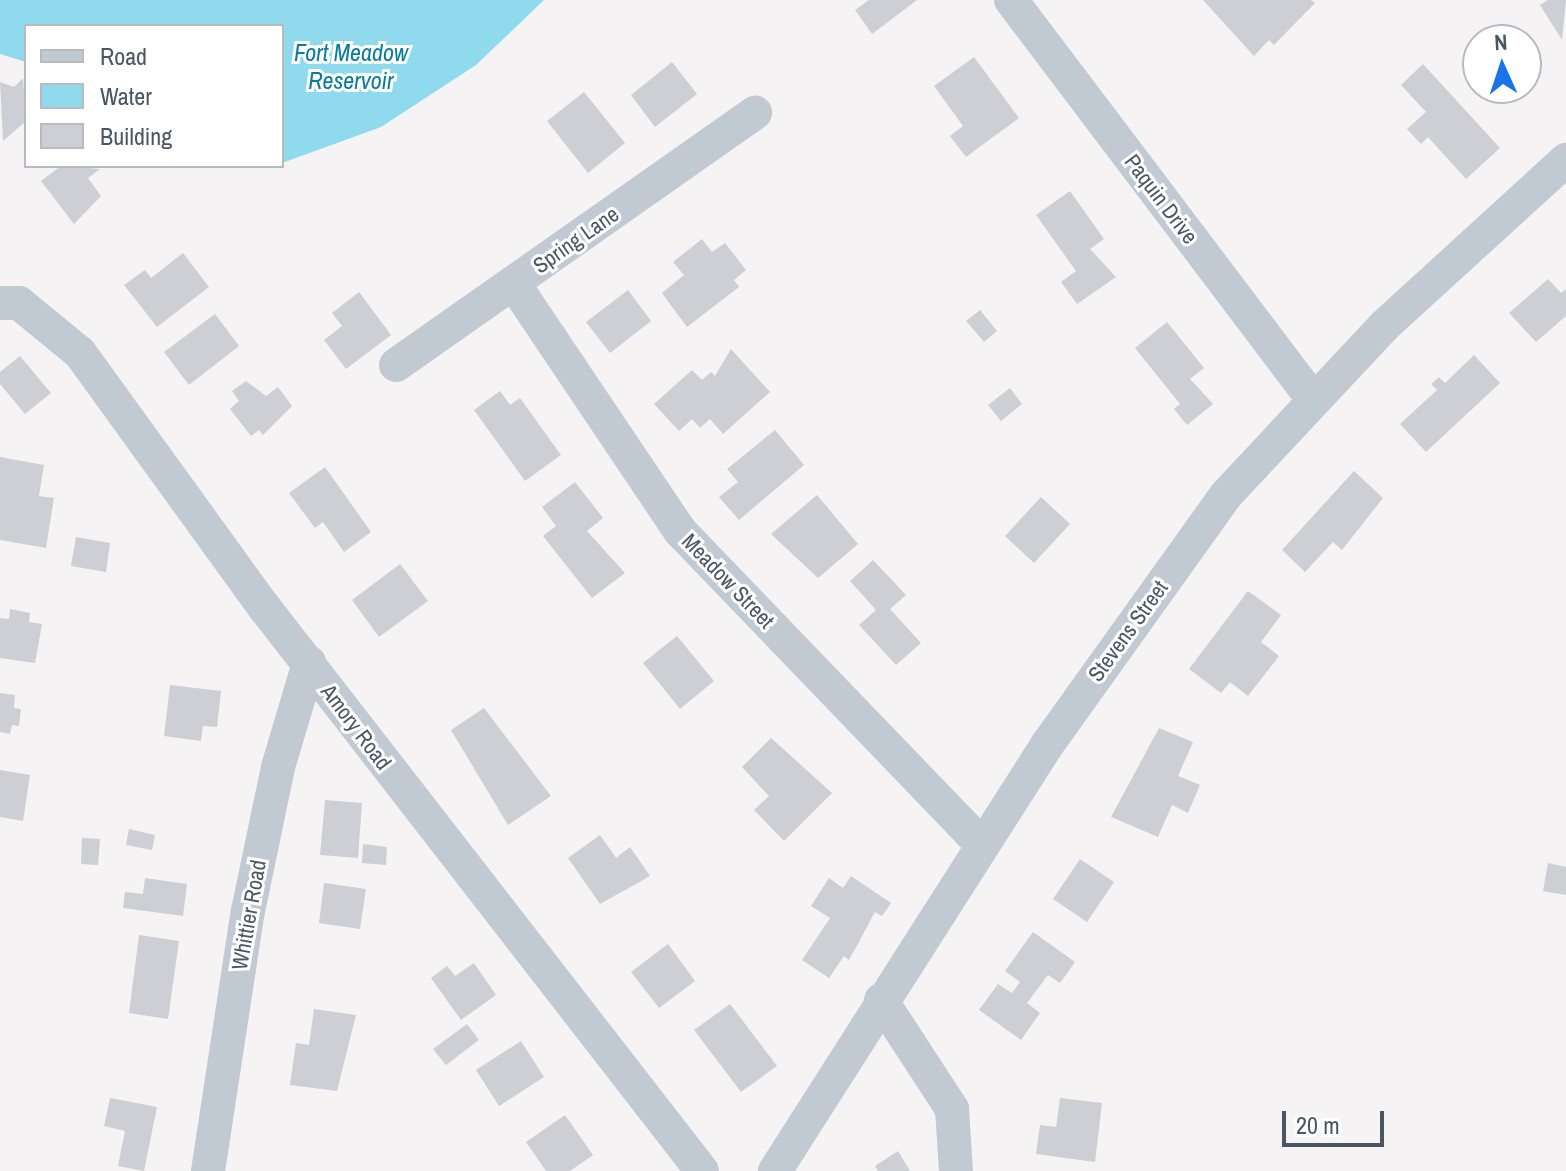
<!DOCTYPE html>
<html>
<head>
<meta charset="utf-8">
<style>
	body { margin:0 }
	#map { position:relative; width:1566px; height:1171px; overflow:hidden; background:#f5f3f3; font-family:"Archivo Narrow",sans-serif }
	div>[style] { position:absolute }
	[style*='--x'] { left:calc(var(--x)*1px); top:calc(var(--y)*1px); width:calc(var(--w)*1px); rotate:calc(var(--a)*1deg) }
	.water>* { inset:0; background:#90daee }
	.building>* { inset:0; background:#cdcfd5 }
	.minor>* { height:34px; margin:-17px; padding:0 17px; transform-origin:17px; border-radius:17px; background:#c1cad2 }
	span { translate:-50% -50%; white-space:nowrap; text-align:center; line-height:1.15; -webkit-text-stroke:6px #fff; paint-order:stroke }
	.street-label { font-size:22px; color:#4a5661 }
	.water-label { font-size:24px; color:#0c7c9b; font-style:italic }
	.legend { position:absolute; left:24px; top:24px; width:260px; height:144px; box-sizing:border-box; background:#fff; border:2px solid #b7bbc0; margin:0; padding:10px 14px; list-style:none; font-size:24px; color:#4a5661 }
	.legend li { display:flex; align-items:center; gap:16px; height:40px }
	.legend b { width:40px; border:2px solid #b7bbc0 }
	.north { position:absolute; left:1462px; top:24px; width:80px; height:80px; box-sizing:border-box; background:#fff; border:2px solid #b7bbc0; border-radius:50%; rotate:357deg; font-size:22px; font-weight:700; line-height:32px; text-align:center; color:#4a5661 }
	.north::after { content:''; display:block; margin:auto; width:28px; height:36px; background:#1a73e8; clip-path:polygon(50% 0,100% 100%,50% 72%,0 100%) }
	.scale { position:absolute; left:1282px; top:1111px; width:102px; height:36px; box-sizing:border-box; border:4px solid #4a5661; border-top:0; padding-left:10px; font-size:24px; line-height:28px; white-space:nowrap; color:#4a5661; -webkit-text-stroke:6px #fff; paint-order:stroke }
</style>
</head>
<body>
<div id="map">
	<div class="water">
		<i style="clip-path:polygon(0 0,544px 0,476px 65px,381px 127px,282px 163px,282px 26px,26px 26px,26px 62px,0 54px)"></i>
	</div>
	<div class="building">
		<i style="clip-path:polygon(869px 0,917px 0,872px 34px,855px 10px)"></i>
		<i style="clip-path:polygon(1203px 0,1311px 0,1315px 3px,1274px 45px,1269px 40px,1254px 56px)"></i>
		<i style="clip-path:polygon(1548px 0,1566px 0,1562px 40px,1540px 5px)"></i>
		<i style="clip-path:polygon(974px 57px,1019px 118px,966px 157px,950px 136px,963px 126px,934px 86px)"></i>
		<i style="clip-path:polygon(672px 62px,697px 94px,655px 127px,631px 95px)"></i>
		<i style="clip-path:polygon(1423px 64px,1500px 148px,1466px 179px,1428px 137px,1421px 144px,1407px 129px,1426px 112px,1401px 85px)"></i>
		<i style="clip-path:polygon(23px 78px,26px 121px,3px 141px,0 82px,14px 87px)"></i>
		<i style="clip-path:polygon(584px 92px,625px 143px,588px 173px,547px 121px)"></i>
		<i style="clip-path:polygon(61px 166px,100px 169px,88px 178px,101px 196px,74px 224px,41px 181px)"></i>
		<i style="clip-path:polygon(1070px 191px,1104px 239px,1090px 249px,1116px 277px,1077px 304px,1061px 282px,1076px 271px,1036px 215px)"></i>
		<i style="clip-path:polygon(702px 239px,712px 252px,725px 243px,746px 270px,734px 280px,739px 287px,687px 327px,662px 293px,684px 275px,673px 262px)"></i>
		<i style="clip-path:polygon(183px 253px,209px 287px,157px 327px,124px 285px,145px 270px,151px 278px)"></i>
		<i style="clip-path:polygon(1548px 279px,1561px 293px,1566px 289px,1566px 316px,1536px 342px,1509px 313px)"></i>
		<i style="clip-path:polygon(628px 290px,651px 321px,610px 353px,586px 322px)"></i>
		<i style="clip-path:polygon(359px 292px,391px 335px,346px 369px,324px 340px,342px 326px,332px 313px)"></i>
		<i style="clip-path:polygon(980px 310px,997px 331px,984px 342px,966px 321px)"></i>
		<i style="clip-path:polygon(215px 314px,239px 346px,189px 385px,164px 352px)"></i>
		<i style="clip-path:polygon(1167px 322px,1204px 368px,1190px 379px,1213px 404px,1187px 425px,1174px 409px,1180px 404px,1135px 348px)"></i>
		<i style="clip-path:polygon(731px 349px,770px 392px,723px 434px,710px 419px,700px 428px,692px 419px,679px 431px,654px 404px,692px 370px,702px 380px,711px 372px,715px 376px)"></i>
		<i style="clip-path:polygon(1474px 355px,1500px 383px,1426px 452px,1400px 424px,1437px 390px,1431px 384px,1439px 377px,1445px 383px)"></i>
		<i style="clip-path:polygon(20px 356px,51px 393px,25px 414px,0 384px,0 372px)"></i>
		<i style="clip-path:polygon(246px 381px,266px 396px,278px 387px,292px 406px,263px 435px,259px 430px,251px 436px,230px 409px,239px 401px,232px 391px)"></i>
		<i style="clip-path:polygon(1010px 388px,1022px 404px,1001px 421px,988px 405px)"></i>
		<i style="clip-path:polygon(500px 391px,510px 405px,520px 398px,561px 455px,525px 481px,474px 410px)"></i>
		<i style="clip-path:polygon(775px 430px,804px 465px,739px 520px,719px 497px,738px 482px,727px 469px)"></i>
		<i style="clip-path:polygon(0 457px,44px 465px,39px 496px,54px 498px,46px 548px,0 540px)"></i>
		<i style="clip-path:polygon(325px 467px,371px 532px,344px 552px,323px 522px,315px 528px,289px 493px)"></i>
		<i style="clip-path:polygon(1354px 471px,1383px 498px,1342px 550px,1333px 542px,1305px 572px,1282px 550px)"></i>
		<i style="clip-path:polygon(575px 482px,603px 518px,587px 531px,625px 573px,592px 598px,543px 536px,556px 526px,542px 507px)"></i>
		<i style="clip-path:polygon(817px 495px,858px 544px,818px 578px,771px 534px)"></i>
		<i style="clip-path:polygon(1041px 497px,1070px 524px,1034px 563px,1005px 536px)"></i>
		<i style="clip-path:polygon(76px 537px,110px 543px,106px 572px,71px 566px)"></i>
		<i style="clip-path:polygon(873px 560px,906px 595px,890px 609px,921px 643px,896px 665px,859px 625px,876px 610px,850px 581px)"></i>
		<i style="clip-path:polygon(400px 564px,428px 601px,379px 637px,352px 600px)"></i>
		<i style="clip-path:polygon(1248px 591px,1281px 615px,1261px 642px,1279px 656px,1248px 696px,1230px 682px,1221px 693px,1189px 669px)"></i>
		<i style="clip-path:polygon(10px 609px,30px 613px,29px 622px,42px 624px,35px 663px,0 658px,0 618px,9px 619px)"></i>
		<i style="clip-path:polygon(677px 636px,714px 681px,680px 709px,643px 663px)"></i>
		<i style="clip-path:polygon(170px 685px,221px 691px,217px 727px,203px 726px,201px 741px,164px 736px)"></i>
		<i style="clip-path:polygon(0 693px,15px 695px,14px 708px,21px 709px,19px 726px,12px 725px,10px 734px,0 732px)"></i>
		<i style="clip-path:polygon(484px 708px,551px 796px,508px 825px,451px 730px)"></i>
		<i style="clip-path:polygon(1159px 728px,1193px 742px,1178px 776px,1200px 785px,1188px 813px,1172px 805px,1158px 837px,1111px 817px)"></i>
		<i style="clip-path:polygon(771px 738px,832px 793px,784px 841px,754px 810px,769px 796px,742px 767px)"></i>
		<i style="clip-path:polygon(0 770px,30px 775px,23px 821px,0 817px)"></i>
		<i style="clip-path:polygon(325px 800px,362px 803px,358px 858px,320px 855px)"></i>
		<i style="clip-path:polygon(129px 829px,155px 835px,152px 850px,126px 845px)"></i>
		<i style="clip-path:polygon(600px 835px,616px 858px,630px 847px,650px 876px,600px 904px,568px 858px)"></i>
		<i style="clip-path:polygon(82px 838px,100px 839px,98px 865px,81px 864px)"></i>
		<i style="clip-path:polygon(363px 844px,387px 847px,386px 865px,362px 863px)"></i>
		<i style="clip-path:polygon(1080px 859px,1114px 882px,1087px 922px,1053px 899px)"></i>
		<i style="clip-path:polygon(1548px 863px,1566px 867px,1566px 895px,1543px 891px)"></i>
		<i style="clip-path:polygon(851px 876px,891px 903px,882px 916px,875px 912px,849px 960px,844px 956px,829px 978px,802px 960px,830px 918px,811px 906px,829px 878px,843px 888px)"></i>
		<i style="clip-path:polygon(145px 878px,187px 884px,183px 916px,123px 908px,125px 892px,143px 894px)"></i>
		<i style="clip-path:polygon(324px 883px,366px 889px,360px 929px,319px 923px)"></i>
		<i style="clip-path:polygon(1033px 932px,1075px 962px,1060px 983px,1048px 975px,1027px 1003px,1040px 1013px,1021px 1040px,979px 1010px,998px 984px,1012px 993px,1020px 982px,1005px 971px)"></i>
		<i style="clip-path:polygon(139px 935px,179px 941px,168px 1019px,129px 1013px)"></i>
		<i style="clip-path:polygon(668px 944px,695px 981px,659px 1008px,631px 972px)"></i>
		<i style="clip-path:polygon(474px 963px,496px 995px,461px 1020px,431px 978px,447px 966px,455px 976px)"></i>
		<i style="clip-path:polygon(730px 1004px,777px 1066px,741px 1092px,694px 1030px)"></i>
		<i style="clip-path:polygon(314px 1009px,356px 1015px,337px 1091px,290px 1085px,296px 1043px,309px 1045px)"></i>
		<i style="clip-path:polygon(467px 1024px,479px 1040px,446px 1065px,433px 1049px)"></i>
		<i style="clip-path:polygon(521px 1041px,544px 1077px,499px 1106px,476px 1070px)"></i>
		<i style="clip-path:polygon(110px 1098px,157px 1107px,144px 1171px,118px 1166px,125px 1131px,104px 1126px)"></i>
		<i style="clip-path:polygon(1060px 1098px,1102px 1103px,1095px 1162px,1036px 1154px,1040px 1125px,1056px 1127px)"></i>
		<i style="clip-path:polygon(565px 1115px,593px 1155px,570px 1171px,546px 1171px,526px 1142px)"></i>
		<i style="clip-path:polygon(898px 1151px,910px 1171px,878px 1171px,875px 1166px)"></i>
	</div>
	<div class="minor">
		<i style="--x:1011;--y:0;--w:499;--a:52.9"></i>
		<i style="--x:514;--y:284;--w:298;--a:56.1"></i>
		<i style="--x:680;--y:531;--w:436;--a:46.1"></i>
		<i style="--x:0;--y:303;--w:19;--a:0"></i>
		<i style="--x:19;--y:303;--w:79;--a:39.3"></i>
		<i style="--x:80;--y:353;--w:314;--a:54.1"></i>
		<i style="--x:264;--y:607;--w:714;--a:52.17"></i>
		<i style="--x:396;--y:365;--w:439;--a:-35.1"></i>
		<i style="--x:881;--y:1000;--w:130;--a:56.9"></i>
		<i style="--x:952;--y:1109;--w:62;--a:86.3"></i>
		<i style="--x:208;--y:1171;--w:263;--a:-81.3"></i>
		<i style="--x:248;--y:911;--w:147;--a:-78.2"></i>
		<i style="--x:278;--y:767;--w:109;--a:-73.4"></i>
		<i style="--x:775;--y:1171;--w:505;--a:-57.44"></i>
		<i style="--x:1047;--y:745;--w:307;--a:-54.4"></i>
		<i style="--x:1226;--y:495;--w:230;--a:-46.9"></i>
		<i style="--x:1383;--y:327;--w:248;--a:-42.4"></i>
	</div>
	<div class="street-label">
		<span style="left:1161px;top:199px;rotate:53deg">Paquin Drive</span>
		<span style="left:576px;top:240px;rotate:-35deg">Spring Lane</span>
		<span style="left:728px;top:581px;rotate:46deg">Meadow Street</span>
		<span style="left:1128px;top:631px;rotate:-54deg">Stevens Street</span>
		<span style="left:356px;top:727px;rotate:53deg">Amory Road</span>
		<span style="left:249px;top:915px;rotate:-80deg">Whittier Road</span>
	</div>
	<div class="water-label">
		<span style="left:351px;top:67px">Fort Meadow<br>Reservoir</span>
	</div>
	<ul class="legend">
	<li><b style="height:10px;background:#c1cad2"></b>Road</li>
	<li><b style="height:22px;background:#90daee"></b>Water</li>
	<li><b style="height:22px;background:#cdcfd5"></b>Building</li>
	</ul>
	<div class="north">N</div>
	<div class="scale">20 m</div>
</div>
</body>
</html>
